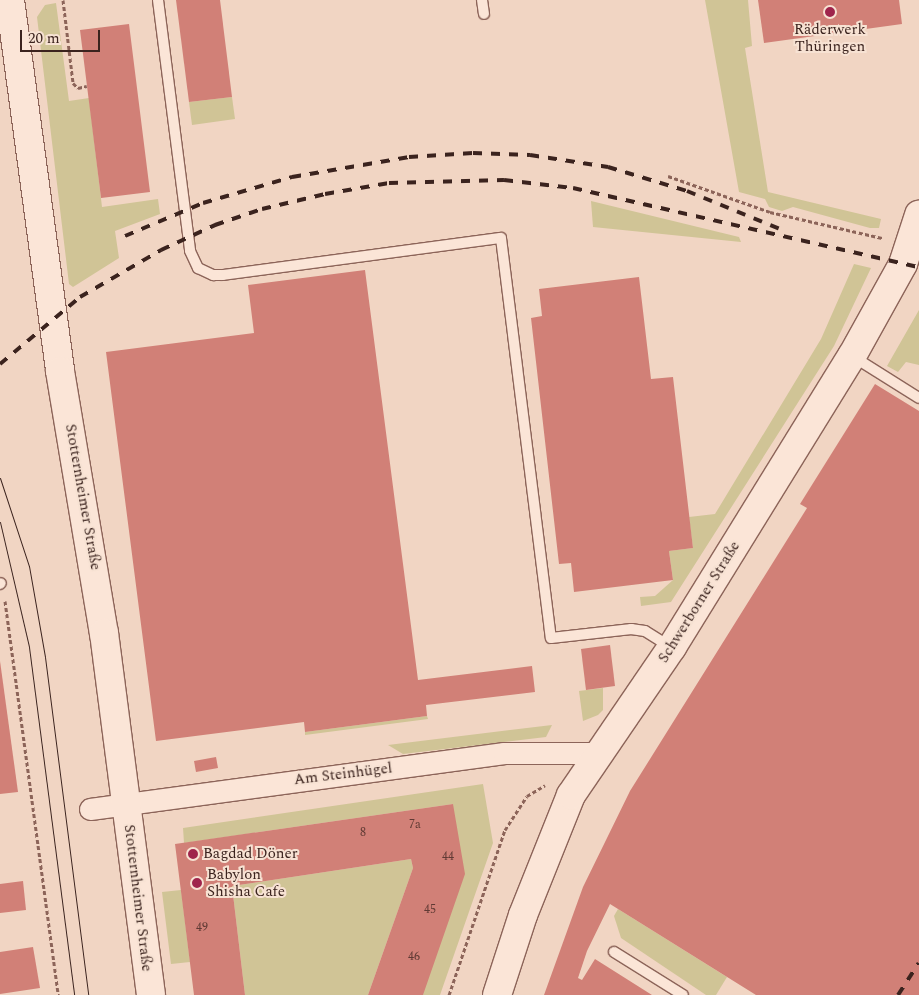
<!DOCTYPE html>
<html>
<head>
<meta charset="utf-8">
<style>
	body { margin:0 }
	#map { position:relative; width:919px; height:995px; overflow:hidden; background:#f1d5c3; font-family:Spectral,serif }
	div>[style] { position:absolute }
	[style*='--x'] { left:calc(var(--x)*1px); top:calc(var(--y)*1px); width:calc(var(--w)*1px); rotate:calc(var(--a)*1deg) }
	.green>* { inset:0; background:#d0c496 }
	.building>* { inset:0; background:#d18077 }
	.path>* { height:3px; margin-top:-1.5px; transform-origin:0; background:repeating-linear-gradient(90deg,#8c6459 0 4px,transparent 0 6.5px) }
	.roads { filter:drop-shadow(1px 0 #8c6459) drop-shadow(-1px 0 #8c6459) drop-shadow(0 1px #8c6459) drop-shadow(0 -1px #8c6459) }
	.lane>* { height:10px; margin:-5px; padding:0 5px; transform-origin:5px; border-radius:5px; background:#fbe5d7 }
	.street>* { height:21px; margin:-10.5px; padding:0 10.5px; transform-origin:10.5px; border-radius:10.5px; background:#fbe5d7 }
	.secondary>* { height:28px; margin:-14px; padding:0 14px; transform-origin:14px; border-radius:14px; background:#fbe5d7 }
	.tram>* { height:1px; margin:-0.5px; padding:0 0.5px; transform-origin:0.5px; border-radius:0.5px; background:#3b231e }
	.rail>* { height:4px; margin-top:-2px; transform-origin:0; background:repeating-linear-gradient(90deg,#3b231e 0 9px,transparent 0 18px) }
	.dots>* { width:14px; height:14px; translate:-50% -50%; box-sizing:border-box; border:2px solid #f7e2d3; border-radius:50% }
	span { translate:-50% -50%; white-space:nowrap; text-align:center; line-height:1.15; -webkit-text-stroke:4px #f7e2d3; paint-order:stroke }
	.number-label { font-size:12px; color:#603a34 }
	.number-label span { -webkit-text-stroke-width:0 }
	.poi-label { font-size:15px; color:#3b231e }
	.left { translate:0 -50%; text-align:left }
	.street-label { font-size:15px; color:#3b231e }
	.scale { position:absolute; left:20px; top:30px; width:80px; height:22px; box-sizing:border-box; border:2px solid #3b231e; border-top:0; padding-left:6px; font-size:15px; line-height:18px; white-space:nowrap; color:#3b231e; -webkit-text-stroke:4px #f7e2d3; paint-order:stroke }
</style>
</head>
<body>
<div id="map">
	<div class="green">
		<i style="clip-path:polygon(705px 0,748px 0,752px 46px,745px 48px,768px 192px,881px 219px,879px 228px,870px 228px,793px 207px,782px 211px,769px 207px,765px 199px,739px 192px)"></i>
		<i style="clip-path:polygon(56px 3px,69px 101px,89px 98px,102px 207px,158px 199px,160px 214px,115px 231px,119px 258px,73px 287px,69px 284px,37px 17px,45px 5px)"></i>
		<i style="clip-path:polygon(232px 97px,235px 119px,192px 125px,189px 102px)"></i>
		<i style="clip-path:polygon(591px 201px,739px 237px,741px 242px,593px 227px)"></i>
		<i style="clip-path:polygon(854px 264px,871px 268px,834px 346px,671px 602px,641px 606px,640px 597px,655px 596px,673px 580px,669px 551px,693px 548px,689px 517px,715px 514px,821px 339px)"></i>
		<i style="clip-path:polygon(919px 310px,919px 365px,906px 362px,898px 372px,887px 366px)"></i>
		<i style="clip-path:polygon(603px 688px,603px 710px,598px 715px,583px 721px,579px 691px)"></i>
		<i style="clip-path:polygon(427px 716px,428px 719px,305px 735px,305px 732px)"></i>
		<i style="clip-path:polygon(552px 725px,546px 737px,403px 754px,388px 745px)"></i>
		<i style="clip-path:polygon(483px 784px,493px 843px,440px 995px,423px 995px,453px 804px,184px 843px,183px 828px)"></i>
		<i style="clip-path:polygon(411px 859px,413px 868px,368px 995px,245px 995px,232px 886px)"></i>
		<i style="clip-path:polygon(181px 890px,190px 962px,171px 964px,162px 892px)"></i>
		<i style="clip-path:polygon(618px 909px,727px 977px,716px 995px,706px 995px,621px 938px,614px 916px)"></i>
	</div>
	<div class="building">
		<i style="clip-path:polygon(176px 0,220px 0,232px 97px,189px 102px)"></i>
		<i style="clip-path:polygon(758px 0,899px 0,902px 24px,764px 43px)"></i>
		<i style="clip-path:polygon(129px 24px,150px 192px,101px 198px,80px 30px)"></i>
		<i style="clip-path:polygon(365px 270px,418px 680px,532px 666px,535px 692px,426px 705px,427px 716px,305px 732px,304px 722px,156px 741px,106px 352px,254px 333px,248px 285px)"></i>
		<i style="clip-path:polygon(639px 277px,651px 379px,673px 377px,693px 548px,669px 551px,673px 580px,574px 592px,571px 563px,559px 564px,531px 318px,542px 316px,539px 289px)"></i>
		<i style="clip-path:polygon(875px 384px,919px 411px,919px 995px,756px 995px,610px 904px,587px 951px,578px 978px,582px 980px,595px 959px,652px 995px,544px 995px,583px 887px,630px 791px,807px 508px,800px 504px)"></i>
		<i style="clip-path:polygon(610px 645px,615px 686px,586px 690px,581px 649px)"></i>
		<i style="clip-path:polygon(0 661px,18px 792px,0 794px)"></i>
		<i style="clip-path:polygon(216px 757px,218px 768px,196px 772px,194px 761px)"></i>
		<i style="clip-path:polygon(453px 804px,465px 874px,423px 995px,368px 995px,413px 868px,411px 859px,232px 886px,245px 995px,194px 995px,175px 844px)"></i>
		<i style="clip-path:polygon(23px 881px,26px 910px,0 913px,0 884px)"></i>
		<i style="clip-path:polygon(33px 947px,40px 988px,0 994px,0 952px)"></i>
	</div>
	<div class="path">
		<i style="--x:63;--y:0;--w:84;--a:83.1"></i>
		<i style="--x:73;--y:83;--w:7;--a:45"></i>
		<i style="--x:78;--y:88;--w:9;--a:-13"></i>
		<i style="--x:668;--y:176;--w:108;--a:19.4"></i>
		<i style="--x:770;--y:212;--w:115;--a:13.1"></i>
		<i style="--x:5;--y:601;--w:398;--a:82.3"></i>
		<i style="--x:449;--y:995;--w:174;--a:-71.3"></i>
		<i style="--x:505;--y:830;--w:40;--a:-57.1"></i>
		<i style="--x:527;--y:796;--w:21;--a:-31"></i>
	</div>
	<div class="roads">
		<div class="lane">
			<i style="--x:158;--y:0;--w:253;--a:82.7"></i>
			<i style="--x:190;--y:251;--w:19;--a:65"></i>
			<i style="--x:198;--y:268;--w:17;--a:25"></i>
			<i style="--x:213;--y:275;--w:10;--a:0"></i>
			<i style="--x:223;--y:275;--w:280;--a:-7.6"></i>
			<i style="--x:501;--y:238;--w:403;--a:82.9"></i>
			<i style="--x:551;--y:638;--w:81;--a:-6.4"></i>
			<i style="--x:631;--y:629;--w:14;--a:8"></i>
			<i style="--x:645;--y:631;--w:31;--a:32"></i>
			<i style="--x:482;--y:0;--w:14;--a:82"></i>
			<i style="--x:852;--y:356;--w:79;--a:32.1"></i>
			<i style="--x:0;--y:584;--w:1;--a:-45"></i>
			<i style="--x:614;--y:952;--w:81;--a:31.9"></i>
		</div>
		<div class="street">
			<i style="--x:90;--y:809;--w:418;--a:-7.7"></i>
			<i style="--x:504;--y:753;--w:93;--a:0"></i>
		</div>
		<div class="secondary">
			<i style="--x:10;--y:0;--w:374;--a:82.3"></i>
			<i style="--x:60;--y:371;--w:266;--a:80.5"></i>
			<i style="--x:104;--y:633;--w:365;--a:82.6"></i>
			<i style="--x:497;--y:995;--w:84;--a:-72"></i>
			<i style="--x:523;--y:915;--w:129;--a:-68.2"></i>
			<i style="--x:571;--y:795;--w:179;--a:-55.7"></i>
			<i style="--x:672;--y:647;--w:342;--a:-58.3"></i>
			<i style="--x:852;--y:356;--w:105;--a:-61"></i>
			<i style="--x:903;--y:264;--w:52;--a:-71.9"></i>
		</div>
	</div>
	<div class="tram">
		<i style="--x:0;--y:478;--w:93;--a:71.8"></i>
		<i style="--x:29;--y:566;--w:92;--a:80"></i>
		<i style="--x:45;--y:657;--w:341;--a:82.7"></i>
		<i style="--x:0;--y:522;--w:128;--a:76.9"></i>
		<i style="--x:29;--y:647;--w:351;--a:82.6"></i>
	</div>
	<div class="rail">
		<i style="--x:125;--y:236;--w:85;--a:-22.9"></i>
		<i style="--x:203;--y:203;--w:93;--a:-16.3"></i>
		<i style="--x:292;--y:177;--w:119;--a:-9.7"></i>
		<i style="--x:409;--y:157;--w:64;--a:-3.6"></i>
		<i style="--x:473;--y:153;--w:57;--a:2"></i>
		<i style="--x:530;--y:155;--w:79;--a:8.7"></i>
		<i style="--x:608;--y:167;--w:83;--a:16.9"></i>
		<i style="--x:687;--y:191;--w:106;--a:22.2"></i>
		<i style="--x:0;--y:364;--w:104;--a:-39.9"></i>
		<i style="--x:80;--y:297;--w:94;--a:-30.1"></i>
		<i style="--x:161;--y:250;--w:60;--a:-24.8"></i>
		<i style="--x:215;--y:225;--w:50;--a:-18.8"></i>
		<i style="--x:262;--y:209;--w:65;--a:-13.4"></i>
		<i style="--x:325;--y:194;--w:65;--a:-9.8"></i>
		<i style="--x:389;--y:183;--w:115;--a:-1.5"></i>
		<i style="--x:504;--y:180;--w:69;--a:6.6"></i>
		<i style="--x:573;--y:188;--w:355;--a:12.9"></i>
		<i style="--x:898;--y:995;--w:38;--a:-57"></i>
	</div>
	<div class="dots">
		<i style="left:830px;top:12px;background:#9f254c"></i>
		<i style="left:193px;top:854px;background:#9f254c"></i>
		<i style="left:197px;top:883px;background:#9f254c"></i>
	</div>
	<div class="number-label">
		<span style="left:415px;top:825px">7a</span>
		<span style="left:363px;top:833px">8</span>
		<span style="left:448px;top:857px">44</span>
		<span style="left:430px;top:910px">45</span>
		<span style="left:202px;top:928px">49</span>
		<span style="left:414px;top:957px">46</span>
	</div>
	<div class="poi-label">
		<span style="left:830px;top:38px">Räderwerk<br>Thüringen</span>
		<span class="left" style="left:203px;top:854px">Bagdad Döner</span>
		<span class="left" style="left:207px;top:883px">Babylon<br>Shisha Cafe</span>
	</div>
	<div class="street-label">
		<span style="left:83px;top:497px;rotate:80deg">Stotternheimer Straße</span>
		<span style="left:699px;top:602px;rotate:-58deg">Schwerborner Straße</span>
		<span style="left:343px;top:774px;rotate:-7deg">Am Steinhügel</span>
		<span style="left:138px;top:898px;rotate:83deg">Stotternheimer Straße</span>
	</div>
	<div class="scale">20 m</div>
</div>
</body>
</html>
